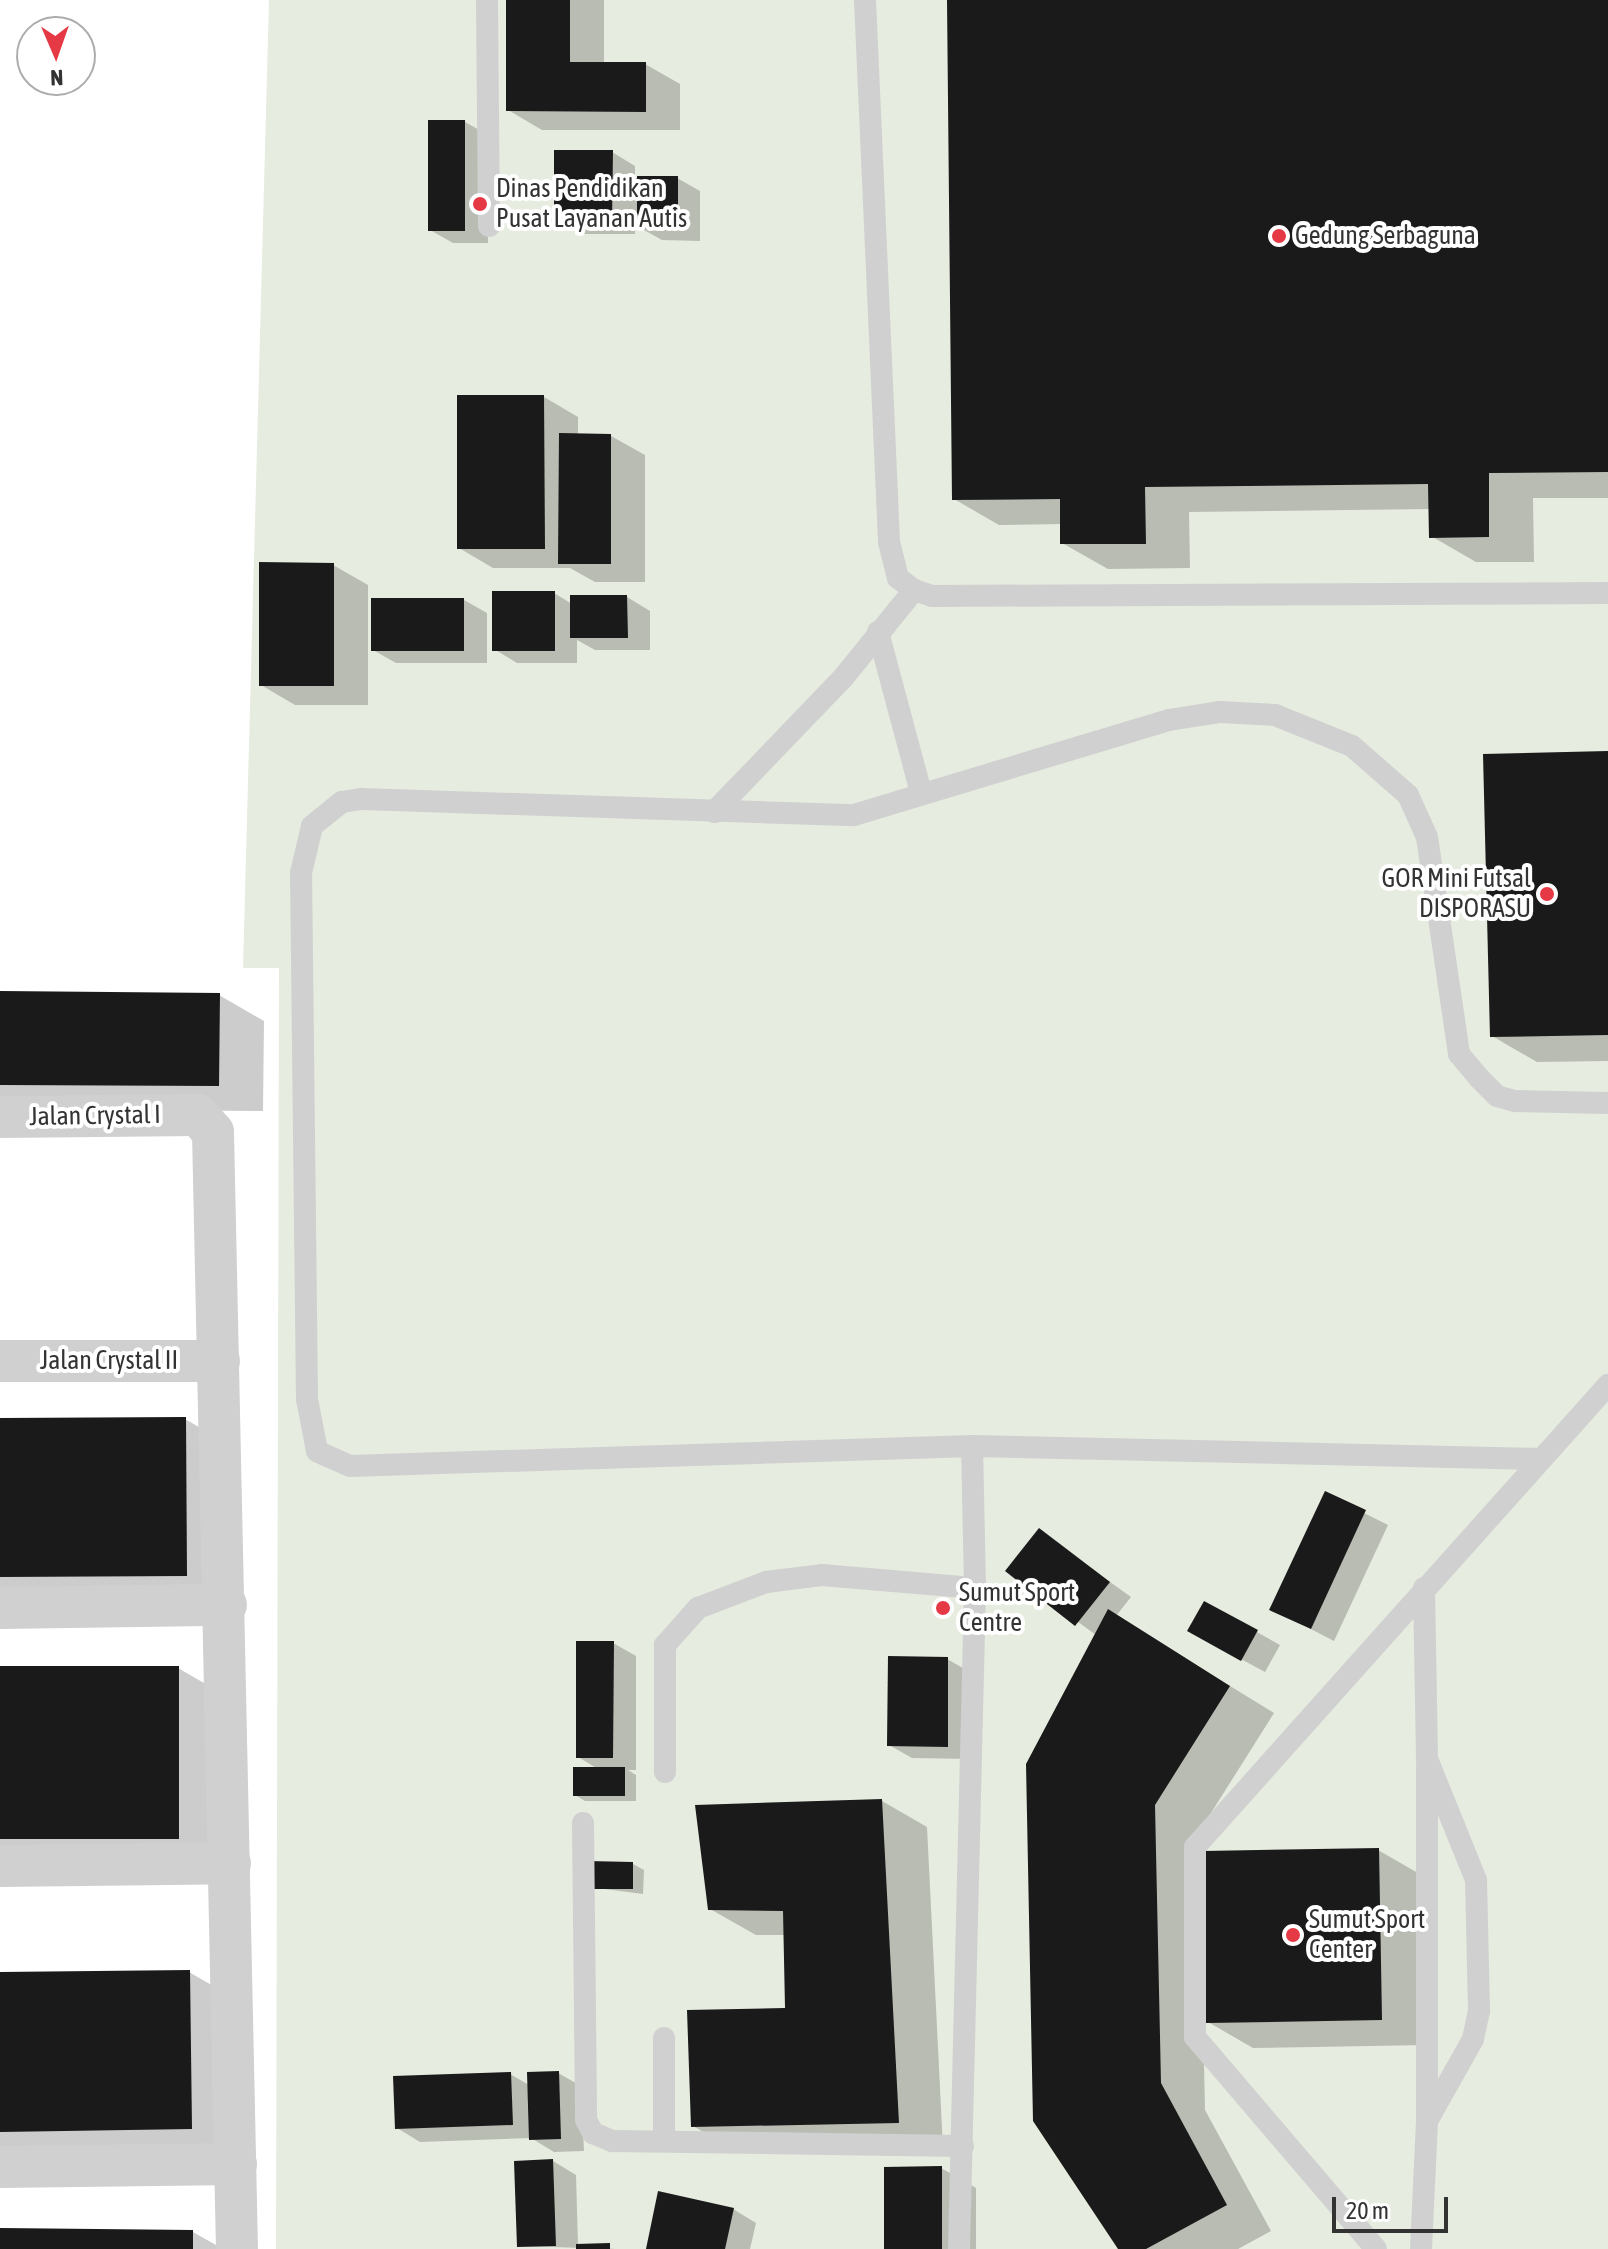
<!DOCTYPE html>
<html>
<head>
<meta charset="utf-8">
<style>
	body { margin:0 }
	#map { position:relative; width:1608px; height:2249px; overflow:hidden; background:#fff; font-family:"Asap Condensed",sans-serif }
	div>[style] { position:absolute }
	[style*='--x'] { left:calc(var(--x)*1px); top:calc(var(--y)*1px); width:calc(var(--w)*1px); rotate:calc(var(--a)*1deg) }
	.green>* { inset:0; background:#e6ecdf }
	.shadow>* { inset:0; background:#0003 }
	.building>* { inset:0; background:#1a1a1a }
	.lane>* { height:22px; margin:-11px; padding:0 11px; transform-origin:11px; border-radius:11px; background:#d0d0d0 }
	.street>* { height:42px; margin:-21px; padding:0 21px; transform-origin:21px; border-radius:21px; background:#d0d0d0 }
	.dots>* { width:22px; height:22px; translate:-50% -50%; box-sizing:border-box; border:4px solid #fff; border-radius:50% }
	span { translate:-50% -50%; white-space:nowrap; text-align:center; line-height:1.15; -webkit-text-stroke:8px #fff; paint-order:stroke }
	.poi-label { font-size:26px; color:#333 }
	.left { translate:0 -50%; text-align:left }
	.right { translate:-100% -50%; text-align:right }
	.street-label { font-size:26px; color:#333 }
	.north { position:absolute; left:16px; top:16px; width:80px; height:80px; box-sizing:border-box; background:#fff; border:2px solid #adadad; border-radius:50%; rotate:178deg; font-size:22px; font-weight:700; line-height:32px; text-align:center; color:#333 }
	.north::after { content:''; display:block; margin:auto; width:28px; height:36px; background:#e63946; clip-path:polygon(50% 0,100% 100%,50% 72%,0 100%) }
	.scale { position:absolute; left:1332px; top:2197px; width:116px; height:36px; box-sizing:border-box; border:4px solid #333; border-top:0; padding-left:10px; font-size:24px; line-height:28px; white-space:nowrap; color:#333; -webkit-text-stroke:6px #fff; paint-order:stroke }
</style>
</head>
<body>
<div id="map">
	<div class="green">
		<i style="clip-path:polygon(269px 0,1608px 0,1608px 2249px,276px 2249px,279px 968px,243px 968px)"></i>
	</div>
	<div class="shadow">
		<i style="clip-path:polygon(508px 0,604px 0,604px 64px,645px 64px,680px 84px,680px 130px,542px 130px,508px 110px)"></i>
		<i style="clip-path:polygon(949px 0,1608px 0,1608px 498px,1533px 498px,1534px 562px,1476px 562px,1431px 536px,1430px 509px,1189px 512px,1190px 568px,1108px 569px,1062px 543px,1062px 524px,999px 525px,954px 499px)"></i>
		<i style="clip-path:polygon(465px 122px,488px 135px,488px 243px,453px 243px,430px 230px)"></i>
		<i style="clip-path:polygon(612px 152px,635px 166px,635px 178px,677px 178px,700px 191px,700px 241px,662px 240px,635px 225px,635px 234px,579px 234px,556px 221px)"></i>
		<i style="clip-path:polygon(544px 397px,578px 417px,578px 436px,611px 436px,645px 455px,645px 582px,595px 582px,570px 568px,493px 568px,459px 548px)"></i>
		<i style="clip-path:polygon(333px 565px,368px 585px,368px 705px,295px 705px,261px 685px)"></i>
		<i style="clip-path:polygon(554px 593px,572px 604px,627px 597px,650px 611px,650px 650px,595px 650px,577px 640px,577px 663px,517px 663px,494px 649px)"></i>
		<i style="clip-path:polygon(464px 600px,487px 613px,487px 663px,396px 663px,373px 650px)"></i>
		<i style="clip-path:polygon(1608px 753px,1608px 1061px,1537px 1062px,1492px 1036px)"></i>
		<i style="clip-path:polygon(0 993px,219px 995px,264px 1021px,263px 1111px,0 1109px)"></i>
		<i style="clip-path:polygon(185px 1419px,230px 1445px,232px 1601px,0 1603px,0 1420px)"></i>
		<i style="clip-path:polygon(1326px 1494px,1388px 1525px,1334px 1641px,1272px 1609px)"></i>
		<i style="clip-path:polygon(1039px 1531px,1131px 1597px,1116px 1616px,1274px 1713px,1199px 1832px,1205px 2110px,1271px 2231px,1238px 2249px,1121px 2249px,1096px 1635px,1008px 1571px)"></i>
		<i style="clip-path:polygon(1205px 1603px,1280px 1645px,1265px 1672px,1213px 1644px)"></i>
		<i style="clip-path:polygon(613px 1643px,636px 1656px,636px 1770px,628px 1770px,636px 1775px,636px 1801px,585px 1801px,575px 1795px,598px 1769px,578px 1757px)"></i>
		<i style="clip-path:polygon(947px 1659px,970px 1672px,970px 1759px,912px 1758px,889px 1745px)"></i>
		<i style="clip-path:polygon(0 1668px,178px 1668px,223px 1694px,223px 1864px,0 1864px)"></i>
		<i style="clip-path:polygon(882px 1801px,927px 1827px,943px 2148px,738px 2152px,693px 2126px,787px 2010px,786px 1935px,756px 1935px,710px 1909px)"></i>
		<i style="clip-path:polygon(1378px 1850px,1423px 1876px,1427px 2045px,1253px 2048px,1208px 2022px)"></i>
		<i style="clip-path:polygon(633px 1864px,644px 1870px,643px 1894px,589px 1887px)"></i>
		<i style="clip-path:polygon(189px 1972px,234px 1998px,237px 2154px,0 2158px,0 1974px)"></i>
		<i style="clip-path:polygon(558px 2073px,581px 2086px,584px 2151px,554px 2152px,531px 2138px,420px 2142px,397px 2128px,510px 2074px,529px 2085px)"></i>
		<i style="clip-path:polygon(553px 2161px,576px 2175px,578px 2246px,616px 2249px,519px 2246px)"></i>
		<i style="clip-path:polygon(941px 2168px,976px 2188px,976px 2249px,886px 2249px)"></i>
		<i style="clip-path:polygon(733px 2209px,756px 2223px,750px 2249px,648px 2249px)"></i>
		<i style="clip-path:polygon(0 2230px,193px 2232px,223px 2249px,0 2249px)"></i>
	</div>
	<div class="building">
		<i style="clip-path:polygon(506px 0,570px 0,570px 62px,646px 62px,646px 112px,506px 111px)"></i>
		<i style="clip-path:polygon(947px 0,1608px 0,1608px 472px,1489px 473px,1489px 537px,1429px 538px,1428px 484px,1145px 487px,1146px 544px,1060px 544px,1060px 499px,952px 500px)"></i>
		<i style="clip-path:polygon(428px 120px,465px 120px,465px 231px,428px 231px)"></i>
		<i style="clip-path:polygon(554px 150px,613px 150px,612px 222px,554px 222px)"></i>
		<i style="clip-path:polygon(637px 176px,678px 176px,678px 229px,637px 228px)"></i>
		<i style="clip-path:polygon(457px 395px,544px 395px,545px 549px,457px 549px)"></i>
		<i style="clip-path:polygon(559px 433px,611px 434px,611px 564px,558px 564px)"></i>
		<i style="clip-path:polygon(259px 562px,334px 563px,334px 686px,259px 686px)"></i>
		<i style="clip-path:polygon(492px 591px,555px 591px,555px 651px,492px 651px)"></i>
		<i style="clip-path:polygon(570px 595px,627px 595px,628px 638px,570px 638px)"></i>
		<i style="clip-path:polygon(371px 598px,464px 598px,464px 651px,371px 651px)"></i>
		<i style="clip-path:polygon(1608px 751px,1608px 1035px,1490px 1037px,1483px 754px)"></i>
		<i style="clip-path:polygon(0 991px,220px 993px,219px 1086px,0 1085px)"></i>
		<i style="clip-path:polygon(186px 1417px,187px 1576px,0 1577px,0 1418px)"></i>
		<i style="clip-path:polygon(1325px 1491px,1366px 1510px,1311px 1629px,1269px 1610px)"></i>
		<i style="clip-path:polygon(1039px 1528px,1110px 1582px,1075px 1626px,1005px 1571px)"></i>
		<i style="clip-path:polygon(1204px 1601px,1258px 1630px,1241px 1661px,1187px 1631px)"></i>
		<i style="clip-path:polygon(1108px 1609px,1230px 1686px,1155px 1805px,1161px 2083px,1227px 2205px,1146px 2249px,1118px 2249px,1033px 2121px,1026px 1764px)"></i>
		<i style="clip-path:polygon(576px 1641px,614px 1641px,613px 1758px,576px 1758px)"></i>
		<i style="clip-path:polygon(888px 1656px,948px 1657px,948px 1747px,887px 1746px)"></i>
		<i style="clip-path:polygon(0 1666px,179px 1666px,179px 1839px,0 1839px)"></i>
		<i style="clip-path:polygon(573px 1767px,625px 1767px,625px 1796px,573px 1796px)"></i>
		<i style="clip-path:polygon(882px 1799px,899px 2123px,691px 2127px,687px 2010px,785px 2008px,783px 1911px,708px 1910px,695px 1805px)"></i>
		<i style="clip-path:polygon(1379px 1848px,1382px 2020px,1206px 2023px,1204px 1851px)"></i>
		<i style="clip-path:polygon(587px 1861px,633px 1862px,633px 1889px,587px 1889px)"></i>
		<i style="clip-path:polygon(190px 1970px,192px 2129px,0 2132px,0 1972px)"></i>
		<i style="clip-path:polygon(559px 2071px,561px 2139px,529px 2140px,527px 2072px)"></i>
		<i style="clip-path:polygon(511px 2072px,513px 2125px,395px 2129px,393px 2076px)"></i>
		<i style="clip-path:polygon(553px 2159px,556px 2246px,517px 2247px,514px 2161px)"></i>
		<i style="clip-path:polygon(942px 2166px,942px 2249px,884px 2249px,884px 2167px)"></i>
		<i style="clip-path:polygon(658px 2191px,734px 2208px,725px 2249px,646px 2249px)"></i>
		<i style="clip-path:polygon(0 2228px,193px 2230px,193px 2249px,0 2249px)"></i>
		<i style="clip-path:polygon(610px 2243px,610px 2249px,576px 2249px,576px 2244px)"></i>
	</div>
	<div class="lane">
		<i style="--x:487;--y:0;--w:226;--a:89.5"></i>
		<i style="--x:865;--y:0;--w:543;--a:87.46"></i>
		<i style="--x:889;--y:542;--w:37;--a:76"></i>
		<i style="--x:898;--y:578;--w:20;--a:37"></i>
		<i style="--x:914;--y:590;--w:19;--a:18"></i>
		<i style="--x:932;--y:596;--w:676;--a:-0.25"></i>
		<i style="--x:878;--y:632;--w:167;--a:75"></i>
		<i style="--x:714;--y:812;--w:186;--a:-46.1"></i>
		<i style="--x:843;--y:678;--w:113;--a:-51.1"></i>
		<i style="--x:972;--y:1446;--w:622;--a:178.16"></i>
		<i style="--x:350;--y:1466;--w:36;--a:-156"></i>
		<i style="--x:317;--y:1451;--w:53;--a:-100.9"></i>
		<i style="--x:307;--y:1399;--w:526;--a:-90.65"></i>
		<i style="--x:301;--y:873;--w:48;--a:-76.8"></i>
		<i style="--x:312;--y:826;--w:38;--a:-39"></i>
		<i style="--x:342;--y:802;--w:20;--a:-9"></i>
		<i style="--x:362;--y:799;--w:492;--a:1.9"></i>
		<i style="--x:854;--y:815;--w:329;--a:-16.8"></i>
		<i style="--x:1169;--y:720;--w:52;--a:-8.9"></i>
		<i style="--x:1220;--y:712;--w:55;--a:3.1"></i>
		<i style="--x:1275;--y:715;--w:83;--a:21.9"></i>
		<i style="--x:1352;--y:746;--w:74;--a:41.2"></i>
		<i style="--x:1408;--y:795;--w:46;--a:65.7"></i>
		<i style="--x:1427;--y:837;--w:219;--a:81.6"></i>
		<i style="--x:1459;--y:1054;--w:31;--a:50"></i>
		<i style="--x:1479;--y:1078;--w:25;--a:45"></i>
		<i style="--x:1497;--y:1096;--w:19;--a:16"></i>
		<i style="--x:1515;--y:1101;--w:93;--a:1.2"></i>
		<i style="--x:1427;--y:1766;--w:354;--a:90"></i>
		<i style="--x:665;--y:1772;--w:127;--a:-90"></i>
		<i style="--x:665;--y:1645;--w:50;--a:-48.3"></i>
		<i style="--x:698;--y:1608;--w:73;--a:-20.9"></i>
		<i style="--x:766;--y:1582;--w:56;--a:-7.1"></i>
		<i style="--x:822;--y:1575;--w:154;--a:4.9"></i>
		<i style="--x:583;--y:1823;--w:297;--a:89.4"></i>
		<i style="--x:586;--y:2120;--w:15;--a:62"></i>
		<i style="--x:593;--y:2133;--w:21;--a:23"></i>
		<i style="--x:612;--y:2141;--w:351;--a:0.8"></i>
		<i style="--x:664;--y:2038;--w:102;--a:90"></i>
		<i style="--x:959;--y:2249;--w:661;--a:-88.61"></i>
		<i style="--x:975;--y:1588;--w:142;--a:-91.2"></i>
		<i style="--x:972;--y:1446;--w:568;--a:1.31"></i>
		<i style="--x:1376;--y:2249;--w:279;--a:-130.5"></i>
		<i style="--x:1195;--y:2037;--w:190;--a:-90"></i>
		<i style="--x:1195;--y:1847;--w:620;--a:-48.21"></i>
		<i style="--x:1421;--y:2249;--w:128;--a:-87.3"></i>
		<i style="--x:1427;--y:2121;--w:94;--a:-60.7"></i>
		<i style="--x:1473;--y:2039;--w:29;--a:-78"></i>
		<i style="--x:1479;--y:2011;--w:131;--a:-91.3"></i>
		<i style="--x:1476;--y:1880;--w:131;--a:-112"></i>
		<i style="--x:1427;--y:1759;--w:171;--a:-91"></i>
	</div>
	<div class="street">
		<i style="--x:0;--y:1117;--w:198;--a:-0.6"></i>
		<i style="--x:198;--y:1115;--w:23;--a:49"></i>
		<i style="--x:213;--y:1132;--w:1117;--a:88.77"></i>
		<i style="--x:0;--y:1361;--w:219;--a:0"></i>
		<i style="--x:0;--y:1608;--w:226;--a:-0.8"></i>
		<i style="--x:0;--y:1866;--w:230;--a:-0.7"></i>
		<i style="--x:0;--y:2167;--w:236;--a:-0.7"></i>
	</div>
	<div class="dots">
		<i style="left:480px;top:204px;background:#e63946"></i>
		<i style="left:1279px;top:236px;background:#e63946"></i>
		<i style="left:1547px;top:894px;background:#e63946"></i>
		<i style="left:943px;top:1608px;background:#e63946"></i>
		<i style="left:1293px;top:1935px;background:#e63946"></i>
	</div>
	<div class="poi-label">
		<span class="left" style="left:496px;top:204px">Dinas Pendidikan<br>Pusat Layanan Autis</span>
		<span class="left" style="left:1295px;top:236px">Gedung Serbaguna</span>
		<span class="right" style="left:1531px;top:894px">GOR Mini Futsal<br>DISPORASU</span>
		<span class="left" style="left:959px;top:1608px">Sumut Sport<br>Centre</span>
		<span class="left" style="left:1309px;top:1935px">Sumut Sport<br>Center</span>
	</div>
	<div class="street-label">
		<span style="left:95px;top:1116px;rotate:-1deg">Jalan Crystal I</span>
		<span style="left:109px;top:1361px">Jalan Crystal II</span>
	</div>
	<div class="north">N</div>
	<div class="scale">20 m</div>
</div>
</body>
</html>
